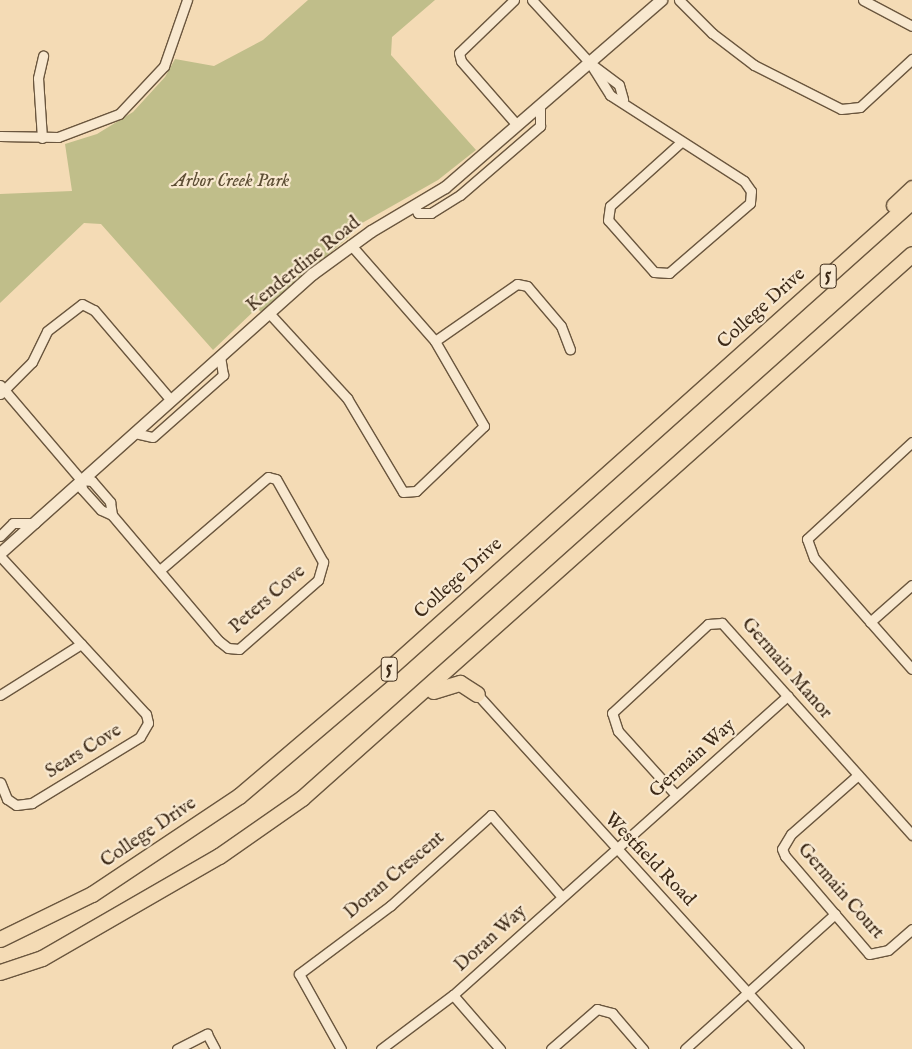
<!DOCTYPE html>
<html>
<head>
<meta charset="utf-8">
<style>
	body { margin:0 }
	#map { position:relative; width:912px; height:1049px; overflow:hidden; background:#f4dbb5; font-family:"IM FELL English",serif }
	div>[style] { position:absolute }
	[style*='--x'] { left:calc(var(--x)*1px); top:calc(var(--y)*1px); width:calc(var(--w)*1px); rotate:calc(var(--a)*1deg) }
	.green>* { inset:0; background:#c0be8a }
	.roads { filter:drop-shadow(1px 0 #6a563e) drop-shadow(-1px 0 #6a563e) drop-shadow(0 1px #6a563e) drop-shadow(0 -1px #6a563e) }
	.street>* { height:9px; margin:-4.5px; padding:0 4.5px; transform-origin:4.5px; border-radius:4.5px; background:#f8e8cf }
	.secondary>* { height:11px; margin:-5.5px; padding:0 5.5px; transform-origin:5.5px; border-radius:5.5px; background:#f8e8cf }
	.highway>* { height:15px; margin:-7.5px; padding:0 7.5px; transform-origin:7.5px; border-radius:7.5px; background:#f4dbb5 }
	span { translate:-50% -50%; white-space:nowrap; text-align:center; line-height:1.15; -webkit-text-stroke:4.5px #f8e8cf; paint-order:stroke }
	.shield-label span { padding:1px 4px; background:#f8e8cf; border:1px solid; border-radius:4px; -webkit-text-stroke-width:0 }
	.shield-label { font-size:18px; color:#3c2917; font-weight:700 }
	.park-label { font-size:19px; color:#5d4e34; font-style:italic }
	.street-label { font-size:19px; color:#3c2917 }
</style>
</head>
<body>
<div id="map">
	<div class="green">
		<i style="clip-path:polygon(308px 0,435px 0,392px 37px,391px 55px,476px 150px,438px 180px,348px 231px,350px 236px,261px 312px,257px 308px,213px 350px,101px 224px,84px 223px,0 303px,0 194px,72px 191px,65px 144px,97px 134px,133px 112px,165px 77px,175px 59px,214px 66px,263px 40px)"></i>
	</div>
	<div class="roads">
		<div class="street">
			<i style="--x:514;--y:0;--w:76;--a:136.1"></i>
			<i style="--x:459;--y:53;--w:8;--a:76"></i>
			<i style="--x:461;--y:61;--w:85;--a:48.8"></i>
			<i style="--x:532;--y:0;--w:86;--a:47.4"></i>
			<i style="--x:590;--y:63;--w:38;--a:58"></i>
			<i style="--x:610;--y:95;--w:159;--a:32.7"></i>
			<i style="--x:744;--y:181;--w:12;--a:55"></i>
			<i style="--x:751;--y:191;--w:12;--a:95"></i>
			<i style="--x:750;--y:203;--w:107;--a:139.2"></i>
			<i style="--x:669;--y:273;--w:15;--a:-176"></i>
			<i style="--x:654;--y:272;--w:69;--a:-131.5"></i>
			<i style="--x:608;--y:220;--w:14;--a:-82"></i>
			<i style="--x:610;--y:206;--w:96;--a:-42"></i>
			<i style="--x:679;--y:0;--w:47;--a:45"></i>
			<i style="--x:712;--y:33;--w:53;--a:37.3"></i>
			<i style="--x:754;--y:65;--w:97;--a:26.8"></i>
			<i style="--x:841;--y:109;--w:19;--a:-6"></i>
			<i style="--x:860;--y:107;--w:71;--a:-42.7"></i>
			<i style="--x:863;--y:0;--w:55;--a:28"></i>
			<i style="--x:590;--y:63;--w:36;--a:37"></i>
			<i style="--x:619;--y:85;--w:15;--a:74"></i>
			<i style="--x:0;--y:136;--w:58;--a:1"></i>
			<i style="--x:58;--y:137;--w:65;--a:-20.7"></i>
			<i style="--x:119;--y:114;--w:66;--a:-46.8"></i>
			<i style="--x:164;--y:66;--w:70;--a:-70.8"></i>
			<i style="--x:42;--y:138;--w:60;--a:-93.8"></i>
			<i style="--x:38;--y:78;--w:23;--a:-77"></i>
			<i style="--x:414;--y:206;--w:8;--a:60"></i>
			<i style="--x:418;--y:213;--w:13;--a:0"></i>
			<i style="--x:431;--y:213;--w:34;--a:-32"></i>
			<i style="--x:460;--y:195;--w:106;--a:-40.8"></i>
			<i style="--x:540;--y:126;--w:21;--a:-90"></i>
			<i style="--x:270;--y:314;--w:114;--a:47.5"></i>
			<i style="--x:347;--y:398;--w:109;--a:59.2"></i>
			<i style="--x:403;--y:492;--w:13;--a:-4"></i>
			<i style="--x:416;--y:491;--w:94;--a:-43.7"></i>
			<i style="--x:484;--y:426;--w:98;--a:-120"></i>
			<i style="--x:435;--y:341;--w:128;--a:-131.2"></i>
			<i style="--x:435;--y:341;--w:100;--a:-34.8"></i>
			<i style="--x:517;--y:284;--w:10;--a:11"></i>
			<i style="--x:527;--y:286;--w:52;--a:49.6"></i>
			<i style="--x:561;--y:326;--w:25;--a:69"></i>
			<i style="--x:0;--y:385;--w:125;--a:49.5"></i>
			<i style="--x:0;--y:394;--w:45;--a:-45"></i>
			<i style="--x:32;--y:362;--w:34;--a:-64"></i>
			<i style="--x:47;--y:331;--w:44;--a:-37.6"></i>
			<i style="--x:82;--y:304;--w:13;--a:27"></i>
			<i style="--x:94;--y:310;--w:118;--a:49.5"></i>
			<i style="--x:135;--y:433;--w:18;--a:13"></i>
			<i style="--x:153;--y:437;--w:94;--a:-41.5"></i>
			<i style="--x:223;--y:375;--w:18;--a:-99"></i>
			<i style="--x:912;--y:442;--w:143;--a:137.3"></i>
			<i style="--x:807;--y:539;--w:20;--a:70"></i>
			<i style="--x:814;--y:558;--w:148;--a:48.6"></i>
			<i style="--x:81;--y:480;--w:9;--a:84"></i>
			<i style="--x:82;--y:489;--w:28;--a:48"></i>
			<i style="--x:101;--y:510;--w:12;--a:24"></i>
			<i style="--x:112;--y:515;--w:165;--a:49.7"></i>
			<i style="--x:219;--y:641;--w:11;--a:38"></i>
			<i style="--x:228;--y:648;--w:11;--a:5"></i>
			<i style="--x:239;--y:649;--w:105;--a:-41.1"></i>
			<i style="--x:318;--y:580;--w:19;--a:-74"></i>
			<i style="--x:323;--y:562;--w:95;--a:-119.5"></i>
			<i style="--x:276;--y:479;--w:8;--a:-166"></i>
			<i style="--x:268;--y:477;--w:143;--a:139.3"></i>
			<i style="--x:81;--y:480;--w:11;--a:5"></i>
			<i style="--x:92;--y:481;--w:28;--a:49"></i>
			<i style="--x:110;--y:502;--w:13;--a:81"></i>
			<i style="--x:0;--y:536;--w:18;--a:-45"></i>
			<i style="--x:13;--y:523;--w:22;--a:0"></i>
			<i style="--x:0;--y:556;--w:215;--a:47.3"></i>
			<i style="--x:146;--y:714;--w:9;--a:77"></i>
			<i style="--x:148;--y:723;--w:16;--a:120"></i>
			<i style="--x:140;--y:737;--w:127;--a:148.6"></i>
			<i style="--x:32;--y:803;--w:16;--a:173"></i>
			<i style="--x:16;--y:805;--w:11;--a:-146"></i>
			<i style="--x:7;--y:799;--w:18;--a:-112"></i>
			<i style="--x:870;--y:622;--w:56;--a:-41.4"></i>
			<i style="--x:477;--y:694;--w:479;--a:47.8"></i>
			<i style="--x:0;--y:695;--w:96;--a:-32.2"></i>
			<i style="--x:858;--y:775;--w:89;--a:138.6"></i>
			<i style="--x:791;--y:834;--w:17;--a:121"></i>
			<i style="--x:782;--y:849;--w:8;--a:67"></i>
			<i style="--x:785;--y:856;--w:129;--a:49.4"></i>
			<i style="--x:869;--y:954;--w:19;--a:-12"></i>
			<i style="--x:888;--y:950;--w:32;--a:-41"></i>
			<i style="--x:675;--y:794;--w:85;--a:-132.1"></i>
			<i style="--x:618;--y:731;--w:19;--a:-108"></i>
			<i style="--x:612;--y:713;--w:131;--a:-42.8"></i>
			<i style="--x:708;--y:624;--w:14;--a:-4"></i>
			<i style="--x:722;--y:623;--w:285;--a:48.1"></i>
			<i style="--x:453;--y:995;--w:72;--a:49"></i>
			<i style="--x:177;--y:1049;--w:34;--a:-27"></i>
			<i style="--x:207;--y:1034;--w:17;--a:62"></i>
			<i style="--x:341;--y:1049;--w:86;--a:-119.2"></i>
			<i style="--x:299;--y:974;--w:114;--a:-36.8"></i>
			<i style="--x:390;--y:906;--w:136;--a:-42"></i>
			<i style="--x:491;--y:815;--w:108;--a:49.1"></i>
			<i style="--x:381;--y:1049;--w:90;--a:-36.9"></i>
			<i style="--x:453;--y:995;--w:449;--a:-41.8"></i>
			<i style="--x:551;--y:1049;--w:61;--a:-41"></i>
			<i style="--x:597;--y:1009;--w:16;--a:15"></i>
			<i style="--x:612;--y:1013;--w:48;--a:49.3"></i>
			<i style="--x:685;--y:1049;--w:202;--a:-42"></i>
		</div>
		<div class="secondary">
			<i style="--x:0;--y:553;--w:419;--a:-41.8"></i>
			<i style="--x:312;--y:274;--w:73;--a:-36.1"></i>
			<i style="--x:371;--y:231;--w:86;--a:-30.7"></i>
			<i style="--x:445;--y:187;--w:286;--a:-40.9"></i>
		</div>
		<div class="highway">
			<i style="--x:894;--y:205;--w:25;--a:-43"></i>
			<i style="--x:433;--y:691;--w:28;--a:-17"></i>
			<i style="--x:460;--y:683;--w:20;--a:33"></i>
			<i style="--x:0;--y:939;--w:102;--a:-26.1"></i>
			<i style="--x:92;--y:894;--w:177;--a:-33.7"></i>
			<i style="--x:239;--y:796;--w:201;--a:-40.4"></i>
			<i style="--x:392;--y:666;--w:698;--a:-41.8"></i>
			<i style="--x:0;--y:972;--w:44;--a:-18.4"></i>
			<i style="--x:42;--y:958;--w:204;--a:-30"></i>
			<i style="--x:219;--y:856;--w:101;--a:-34.9"></i>
			<i style="--x:302;--y:798;--w:817;--a:-41.73"></i>
		</div>
	</div>
	<div class="shield-label">
		<span style="left:828px;top:276px">5</span>
		<span style="left:389px;top:669px">5</span>
	</div>
	<div class="park-label">
		<span style="left:231px;top:182px">Arbor Creek Park</span>
	</div>
	<div class="street-label">
		<span style="left:304px;top:265px;rotate:-39deg">Kenderdine Road</span>
		<span style="left:762px;top:309px;rotate:-42deg">College Drive</span>
		<span style="left:459px;top:579px;rotate:-42deg">College Drive</span>
		<span style="left:268px;top:600px;rotate:-41deg">Peters Cove</span>
		<span style="left:786px;top:669px;rotate:49deg">Germain Manor</span>
		<span style="left:84px;top:752px;rotate:-32deg">Sears Cove</span>
		<span style="left:693px;top:759px;rotate:-42deg">Germain Way</span>
		<span style="left:149px;top:833px;rotate:-34deg">College Drive</span>
		<span style="left:649px;top:860px;rotate:46deg">Westfield Road</span>
		<span style="left:395px;top:876px;rotate:-40deg">Doran Crescent</span>
		<span style="left:840px;top:892px;rotate:49deg">Germain Court</span>
		<span style="left:491px;top:939px;rotate:-42deg">Doran Way</span>
	</div>
</div>
</body>
</html>
